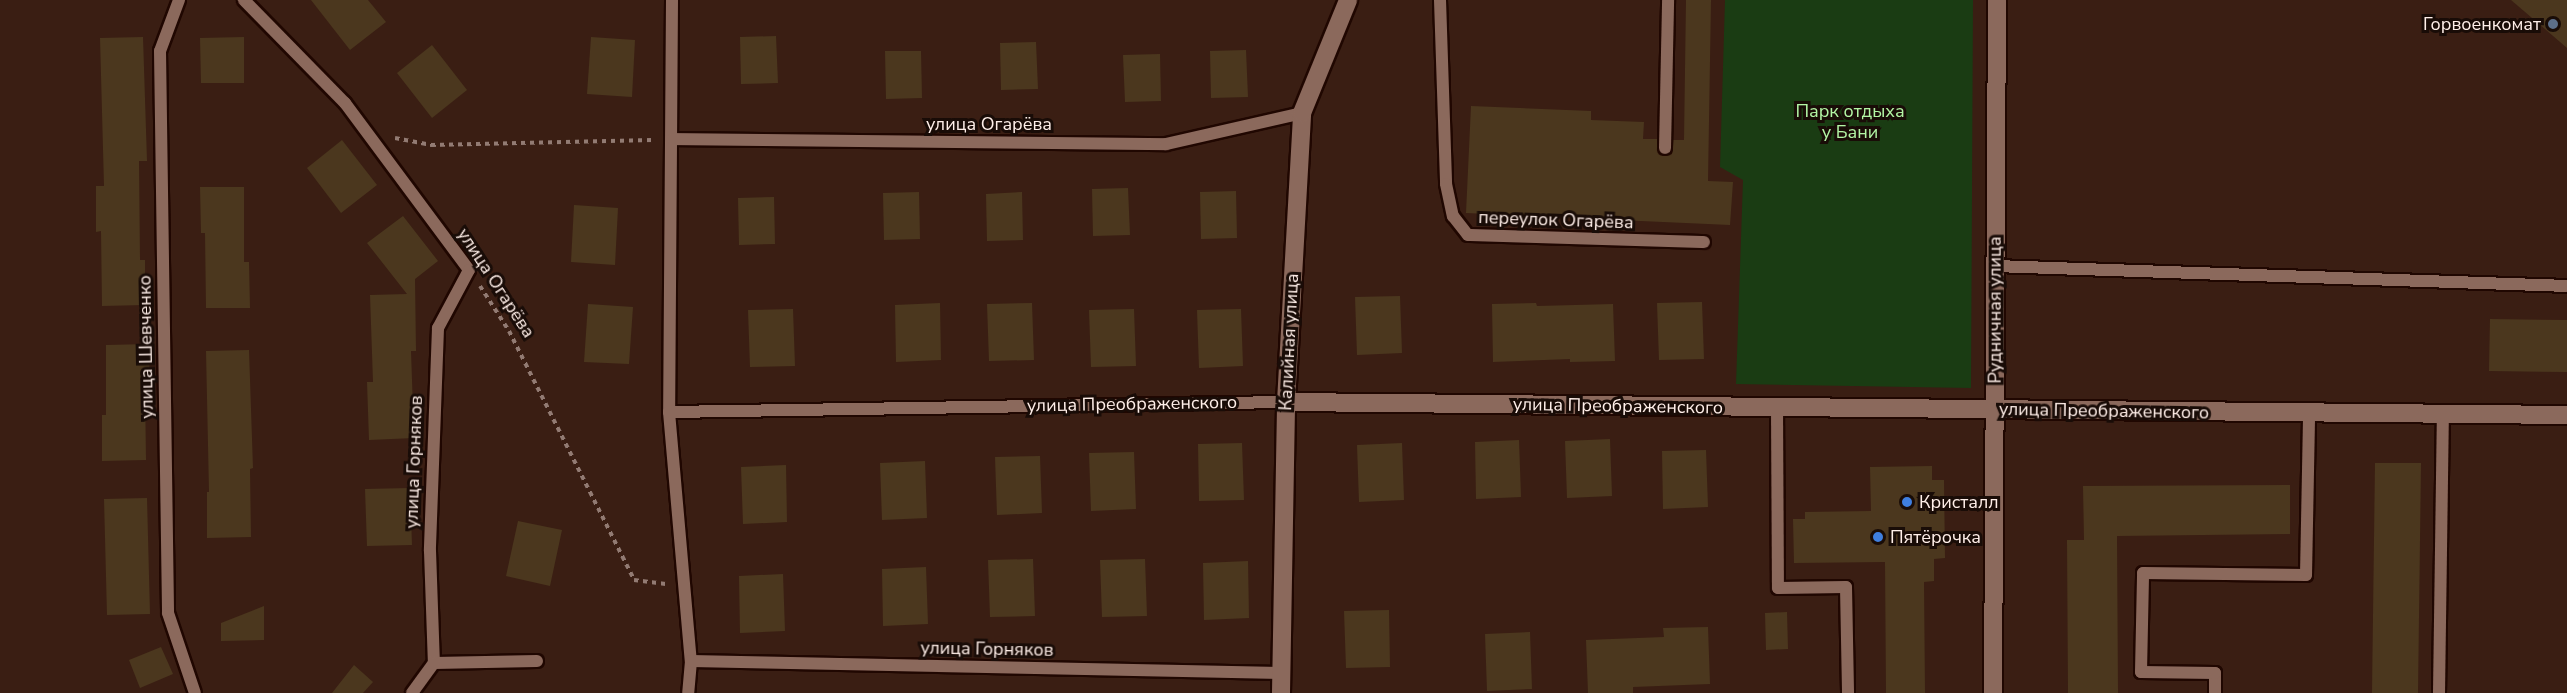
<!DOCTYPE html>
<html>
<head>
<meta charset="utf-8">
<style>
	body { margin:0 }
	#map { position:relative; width:2567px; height:693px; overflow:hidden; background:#3a1e13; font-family:"Nunito Sans",sans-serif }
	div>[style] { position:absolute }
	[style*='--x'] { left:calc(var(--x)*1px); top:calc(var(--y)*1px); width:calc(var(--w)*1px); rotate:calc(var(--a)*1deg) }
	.green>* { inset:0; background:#1a3c13 }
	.building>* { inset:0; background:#4b371e }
	.path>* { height:4px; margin-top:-2px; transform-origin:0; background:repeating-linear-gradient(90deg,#927b73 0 4.5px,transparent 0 9px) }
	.roads { filter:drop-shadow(2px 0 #200701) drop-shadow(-2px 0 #200701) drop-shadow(0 2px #200701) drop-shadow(0 -2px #200701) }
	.service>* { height:12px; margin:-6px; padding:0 6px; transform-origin:6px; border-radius:6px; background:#8b695c }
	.minor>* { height:18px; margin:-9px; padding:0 9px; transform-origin:9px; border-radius:9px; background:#8b695c }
	.dots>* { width:16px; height:16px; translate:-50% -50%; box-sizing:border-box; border:3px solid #190c07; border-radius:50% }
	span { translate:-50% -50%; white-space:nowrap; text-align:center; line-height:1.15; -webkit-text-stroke:6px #190c07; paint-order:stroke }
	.poi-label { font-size:18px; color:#ffefe9 }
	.right { translate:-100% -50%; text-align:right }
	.left { translate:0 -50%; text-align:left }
	.park-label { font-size:18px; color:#b3f6a5 }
	.street-label { font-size:18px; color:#ffefe9 }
</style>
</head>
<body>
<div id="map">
	<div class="green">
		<i style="clip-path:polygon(1725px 0,1973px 0,1971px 388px,1736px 384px,1743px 180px,1720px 167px)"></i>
	</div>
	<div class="building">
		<i style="clip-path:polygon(311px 0,368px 0,386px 22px,350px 50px)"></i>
		<i style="clip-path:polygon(1686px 0,1711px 0,1708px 181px,1733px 182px,1730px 225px,1466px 213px,1471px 106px,1591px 111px,1591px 120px,1644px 122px,1643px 139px,1657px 139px,1658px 151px,1661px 155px,1672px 153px,1673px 140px,1684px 140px)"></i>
		<i style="clip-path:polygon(2511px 0,2567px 0,2567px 48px)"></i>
		<i style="clip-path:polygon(776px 36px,778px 83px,741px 84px,740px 37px)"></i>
		<i style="clip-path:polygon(143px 37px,147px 161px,139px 161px,140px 260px,145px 260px,145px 305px,102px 306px,101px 231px,96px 232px,96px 186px,104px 186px,100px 38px)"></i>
		<i style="clip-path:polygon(244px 37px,244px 83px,201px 83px,200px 38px)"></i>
		<i style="clip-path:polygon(591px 37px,635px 40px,632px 97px,587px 94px)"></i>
		<i style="clip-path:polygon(1036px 42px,1038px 89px,1001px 90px,1000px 43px)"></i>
		<i style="clip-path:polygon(432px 45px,467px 90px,432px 118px,397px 73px)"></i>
		<i style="clip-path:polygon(1246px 50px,1248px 97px,1211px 98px,1210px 51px)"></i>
		<i style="clip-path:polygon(885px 51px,921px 51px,922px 98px,886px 99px)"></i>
		<i style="clip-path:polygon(1160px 54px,1161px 101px,1125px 102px,1123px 55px)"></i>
		<i style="clip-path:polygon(342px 140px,377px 185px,341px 213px,307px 168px)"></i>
		<i style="clip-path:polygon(200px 187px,244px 187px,244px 262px,249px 262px,250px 308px,206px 308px,205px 233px,201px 233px)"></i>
		<i style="clip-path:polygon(1128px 188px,1130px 235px,1093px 236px,1092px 189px)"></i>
		<i style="clip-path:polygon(1236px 191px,1237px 238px,1201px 239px,1200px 192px)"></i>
		<i style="clip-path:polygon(919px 192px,920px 239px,884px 240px,883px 193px)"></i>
		<i style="clip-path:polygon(1022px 192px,1023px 240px,987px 241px,986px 194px)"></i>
		<i style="clip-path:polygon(774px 197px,775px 244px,739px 245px,738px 198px)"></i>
		<i style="clip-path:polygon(574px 205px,618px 208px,615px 265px,571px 262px)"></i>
		<i style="clip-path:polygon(403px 216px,438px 261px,415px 279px,416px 351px,411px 351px,414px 438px,369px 440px,367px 382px,373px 382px,370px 295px,407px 294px,367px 243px)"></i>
		<i style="clip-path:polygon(1400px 296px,1402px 353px,1357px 355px,1355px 297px)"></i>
		<i style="clip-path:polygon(1702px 302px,1704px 359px,1659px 360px,1657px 303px)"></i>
		<i style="clip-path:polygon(940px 303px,941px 360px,896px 362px,895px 305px)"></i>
		<i style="clip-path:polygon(1032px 303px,1034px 360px,989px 361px,987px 304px)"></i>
		<i style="clip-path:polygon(1536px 303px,1537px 306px,1613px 304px,1615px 361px,1570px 362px,1570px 359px,1493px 362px,1492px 304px)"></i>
		<i style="clip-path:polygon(588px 304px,633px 307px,629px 364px,584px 362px)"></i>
		<i style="clip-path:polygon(793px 309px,795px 366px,750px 367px,748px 310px)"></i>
		<i style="clip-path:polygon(1134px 309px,1136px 366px,1091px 367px,1089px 310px)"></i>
		<i style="clip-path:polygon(1241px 309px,1243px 366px,1199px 368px,1197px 310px)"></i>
		<i style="clip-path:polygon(2490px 319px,2567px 320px,2567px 372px,2489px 371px)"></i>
		<i style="clip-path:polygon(149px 344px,150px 390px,145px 390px,146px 460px,102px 461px,102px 415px,106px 415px,106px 345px)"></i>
		<i style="clip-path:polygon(249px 350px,253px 468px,250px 469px,251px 537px,207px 538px,207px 492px,209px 492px,206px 351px)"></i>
		<i style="clip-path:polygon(1610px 439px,1612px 496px,1567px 498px,1565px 441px)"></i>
		<i style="clip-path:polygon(1519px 440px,1521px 497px,1476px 499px,1475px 442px)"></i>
		<i style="clip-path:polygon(1242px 443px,1244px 500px,1199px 501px,1198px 444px)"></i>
		<i style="clip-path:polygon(1402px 443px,1404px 500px,1359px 502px,1357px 445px)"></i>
		<i style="clip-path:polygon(1706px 450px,1708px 507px,1663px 509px,1662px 451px)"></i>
		<i style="clip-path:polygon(1134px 452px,1136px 509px,1091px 511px,1089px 453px)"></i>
		<i style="clip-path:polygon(1040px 456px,1042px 513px,997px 515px,995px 457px)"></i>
		<i style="clip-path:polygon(925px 461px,927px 518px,882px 520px,880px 463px)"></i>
		<i style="clip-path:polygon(2375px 463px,2421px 463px,2418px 693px,2372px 693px)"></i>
		<i style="clip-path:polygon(786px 465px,787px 522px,743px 524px,741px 467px)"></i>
		<i style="clip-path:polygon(1932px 466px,1932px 480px,1944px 480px,1945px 558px,1934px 559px,1934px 581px,1924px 582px,1925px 693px,1886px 693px,1885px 562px,1794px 563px,1793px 519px,1805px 519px,1805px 512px,1871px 511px,1870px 467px)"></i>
		<i style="clip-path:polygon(2290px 485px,2290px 534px,2117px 536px,2118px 693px,2068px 693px,2067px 540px,2084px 540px,2083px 486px)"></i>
		<i style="clip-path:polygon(410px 488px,412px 545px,367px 546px,365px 489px)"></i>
		<i style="clip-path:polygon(147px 498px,150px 614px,107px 615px,104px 499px)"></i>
		<i style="clip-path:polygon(518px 521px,562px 530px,550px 586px,506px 576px)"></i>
		<i style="clip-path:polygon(1033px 559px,1035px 616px,990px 617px,988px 560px)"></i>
		<i style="clip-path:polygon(1145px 559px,1147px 616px,1102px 617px,1100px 560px)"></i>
		<i style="clip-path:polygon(1248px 561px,1249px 618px,1204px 620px,1203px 563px)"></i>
		<i style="clip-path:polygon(926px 567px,928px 624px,883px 626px,882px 569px)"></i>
		<i style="clip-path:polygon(783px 574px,785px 631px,740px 633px,739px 576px)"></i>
		<i style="clip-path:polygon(264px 606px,264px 640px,221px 641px,221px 623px)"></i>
		<i style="clip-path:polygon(1389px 610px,1390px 667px,1346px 668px,1344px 611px)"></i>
		<i style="clip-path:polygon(1787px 612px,1788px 649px,1766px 650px,1765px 613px)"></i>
		<i style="clip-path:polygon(1708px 627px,1710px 684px,1633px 687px,1633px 693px,1588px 693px,1586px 640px,1664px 637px,1663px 628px)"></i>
		<i style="clip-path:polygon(1530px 632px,1532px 689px,1487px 691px,1485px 634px)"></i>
		<i style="clip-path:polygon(161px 647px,173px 674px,140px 688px,129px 660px)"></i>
		<i style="clip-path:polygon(354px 665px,373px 682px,363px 693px,332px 693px)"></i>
	</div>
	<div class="path">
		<i style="--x:395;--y:138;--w:37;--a:11"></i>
		<i style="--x:431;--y:145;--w:222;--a:-1.3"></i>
		<i style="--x:480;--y:286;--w:54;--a:57.2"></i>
		<i style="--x:509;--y:331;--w:279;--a:63.3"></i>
		<i style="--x:634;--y:580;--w:32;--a:7"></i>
	</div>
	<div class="roads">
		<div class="service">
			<i style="--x:179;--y:0;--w:54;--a:110.4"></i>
			<i style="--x:160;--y:51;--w:562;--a:89.18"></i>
			<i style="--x:168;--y:613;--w:84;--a:71.4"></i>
			<i style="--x:244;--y:0;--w:144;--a:45.6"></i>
			<i style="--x:345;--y:103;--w:208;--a:53.4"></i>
			<i style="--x:469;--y:270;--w:66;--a:118.1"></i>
			<i style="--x:438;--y:328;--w:223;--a:92.1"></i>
			<i style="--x:430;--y:551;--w:112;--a:88"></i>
			<i style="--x:672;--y:0;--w:412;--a:90.4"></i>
			<i style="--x:669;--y:412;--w:250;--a:85"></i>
			<i style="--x:691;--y:661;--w:32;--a:95"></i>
			<i style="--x:1440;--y:0;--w:184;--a:88.1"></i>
			<i style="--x:1446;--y:184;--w:33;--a:78"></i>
			<i style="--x:1453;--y:216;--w:24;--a:52"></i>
			<i style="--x:1468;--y:235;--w:236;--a:1.7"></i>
			<i style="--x:673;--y:139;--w:493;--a:0.6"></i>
			<i style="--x:1166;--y:144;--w:139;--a:-12.8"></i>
			<i style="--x:1665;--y:148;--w:148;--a:-88.8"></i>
			<i style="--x:1995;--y:266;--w:572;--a:2"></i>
			<i style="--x:1777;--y:407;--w:181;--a:89.7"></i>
			<i style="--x:1778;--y:588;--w:68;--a:-0.8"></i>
			<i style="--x:1846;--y:587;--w:106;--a:88.9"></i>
			<i style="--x:669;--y:412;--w:617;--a:-0.93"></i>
			<i style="--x:691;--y:661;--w:590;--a:1.17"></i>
			<i style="--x:434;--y:663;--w:103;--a:-1.1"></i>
			<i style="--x:412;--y:693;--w:37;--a:-54"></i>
			<i style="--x:2215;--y:693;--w:20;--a:-90"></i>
			<i style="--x:2215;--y:673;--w:74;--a:-179.2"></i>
			<i style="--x:2141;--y:672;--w:99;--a:-88.8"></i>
			<i style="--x:2143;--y:573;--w:163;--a:0.7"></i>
			<i style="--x:2306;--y:575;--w:162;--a:-88.9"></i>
			<i style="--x:2439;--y:693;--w:278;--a:-89.2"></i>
		</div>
		<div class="minor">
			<i style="--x:1286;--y:402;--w:1281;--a:0.58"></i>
			<i style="--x:1281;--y:693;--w:291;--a:-89"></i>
			<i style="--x:1286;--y:402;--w:289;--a:-86.8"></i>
			<i style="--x:1302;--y:113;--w:122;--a:-67.8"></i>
			<i style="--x:1993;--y:693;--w:693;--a:-89.67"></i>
		</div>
	</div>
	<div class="dots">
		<i style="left:2553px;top:24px;background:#5c6f8a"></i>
		<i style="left:1907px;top:502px;background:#3f7fe0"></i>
		<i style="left:1878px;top:537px;background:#3f7fe0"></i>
	</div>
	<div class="poi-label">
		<span class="right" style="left:2541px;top:24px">Горвоенкомат</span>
		<span class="left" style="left:1919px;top:502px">Кристалл</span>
		<span class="left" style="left:1890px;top:537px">Пятёрочка</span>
	</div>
	<div class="park-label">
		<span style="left:1850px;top:122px">Парк отдыха<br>у Бани</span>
	</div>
	<div class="street-label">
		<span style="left:989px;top:124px">улица Огарёва</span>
		<span style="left:1556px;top:220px;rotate:2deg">переулок Огарёва</span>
		<span style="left:496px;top:283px;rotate:57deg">улица Огарёва</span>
		<span style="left:1995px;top:310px;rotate:-90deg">Рудничная улица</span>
		<span style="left:1289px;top:342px;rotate:-87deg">Калийная улица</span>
		<span style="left:146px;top:347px;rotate:-91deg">улица Шевченко</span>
		<span style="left:1132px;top:404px;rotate:-1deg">улица Преображенского</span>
		<span style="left:1618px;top:406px;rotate:1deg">улица Преображенского</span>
		<span style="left:2104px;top:411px;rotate:1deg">улица Преображенского</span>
		<span style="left:414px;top:462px;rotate:-88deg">улица Горняков</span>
		<span style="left:987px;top:649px;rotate:1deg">улица Горняков</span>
	</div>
</div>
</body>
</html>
